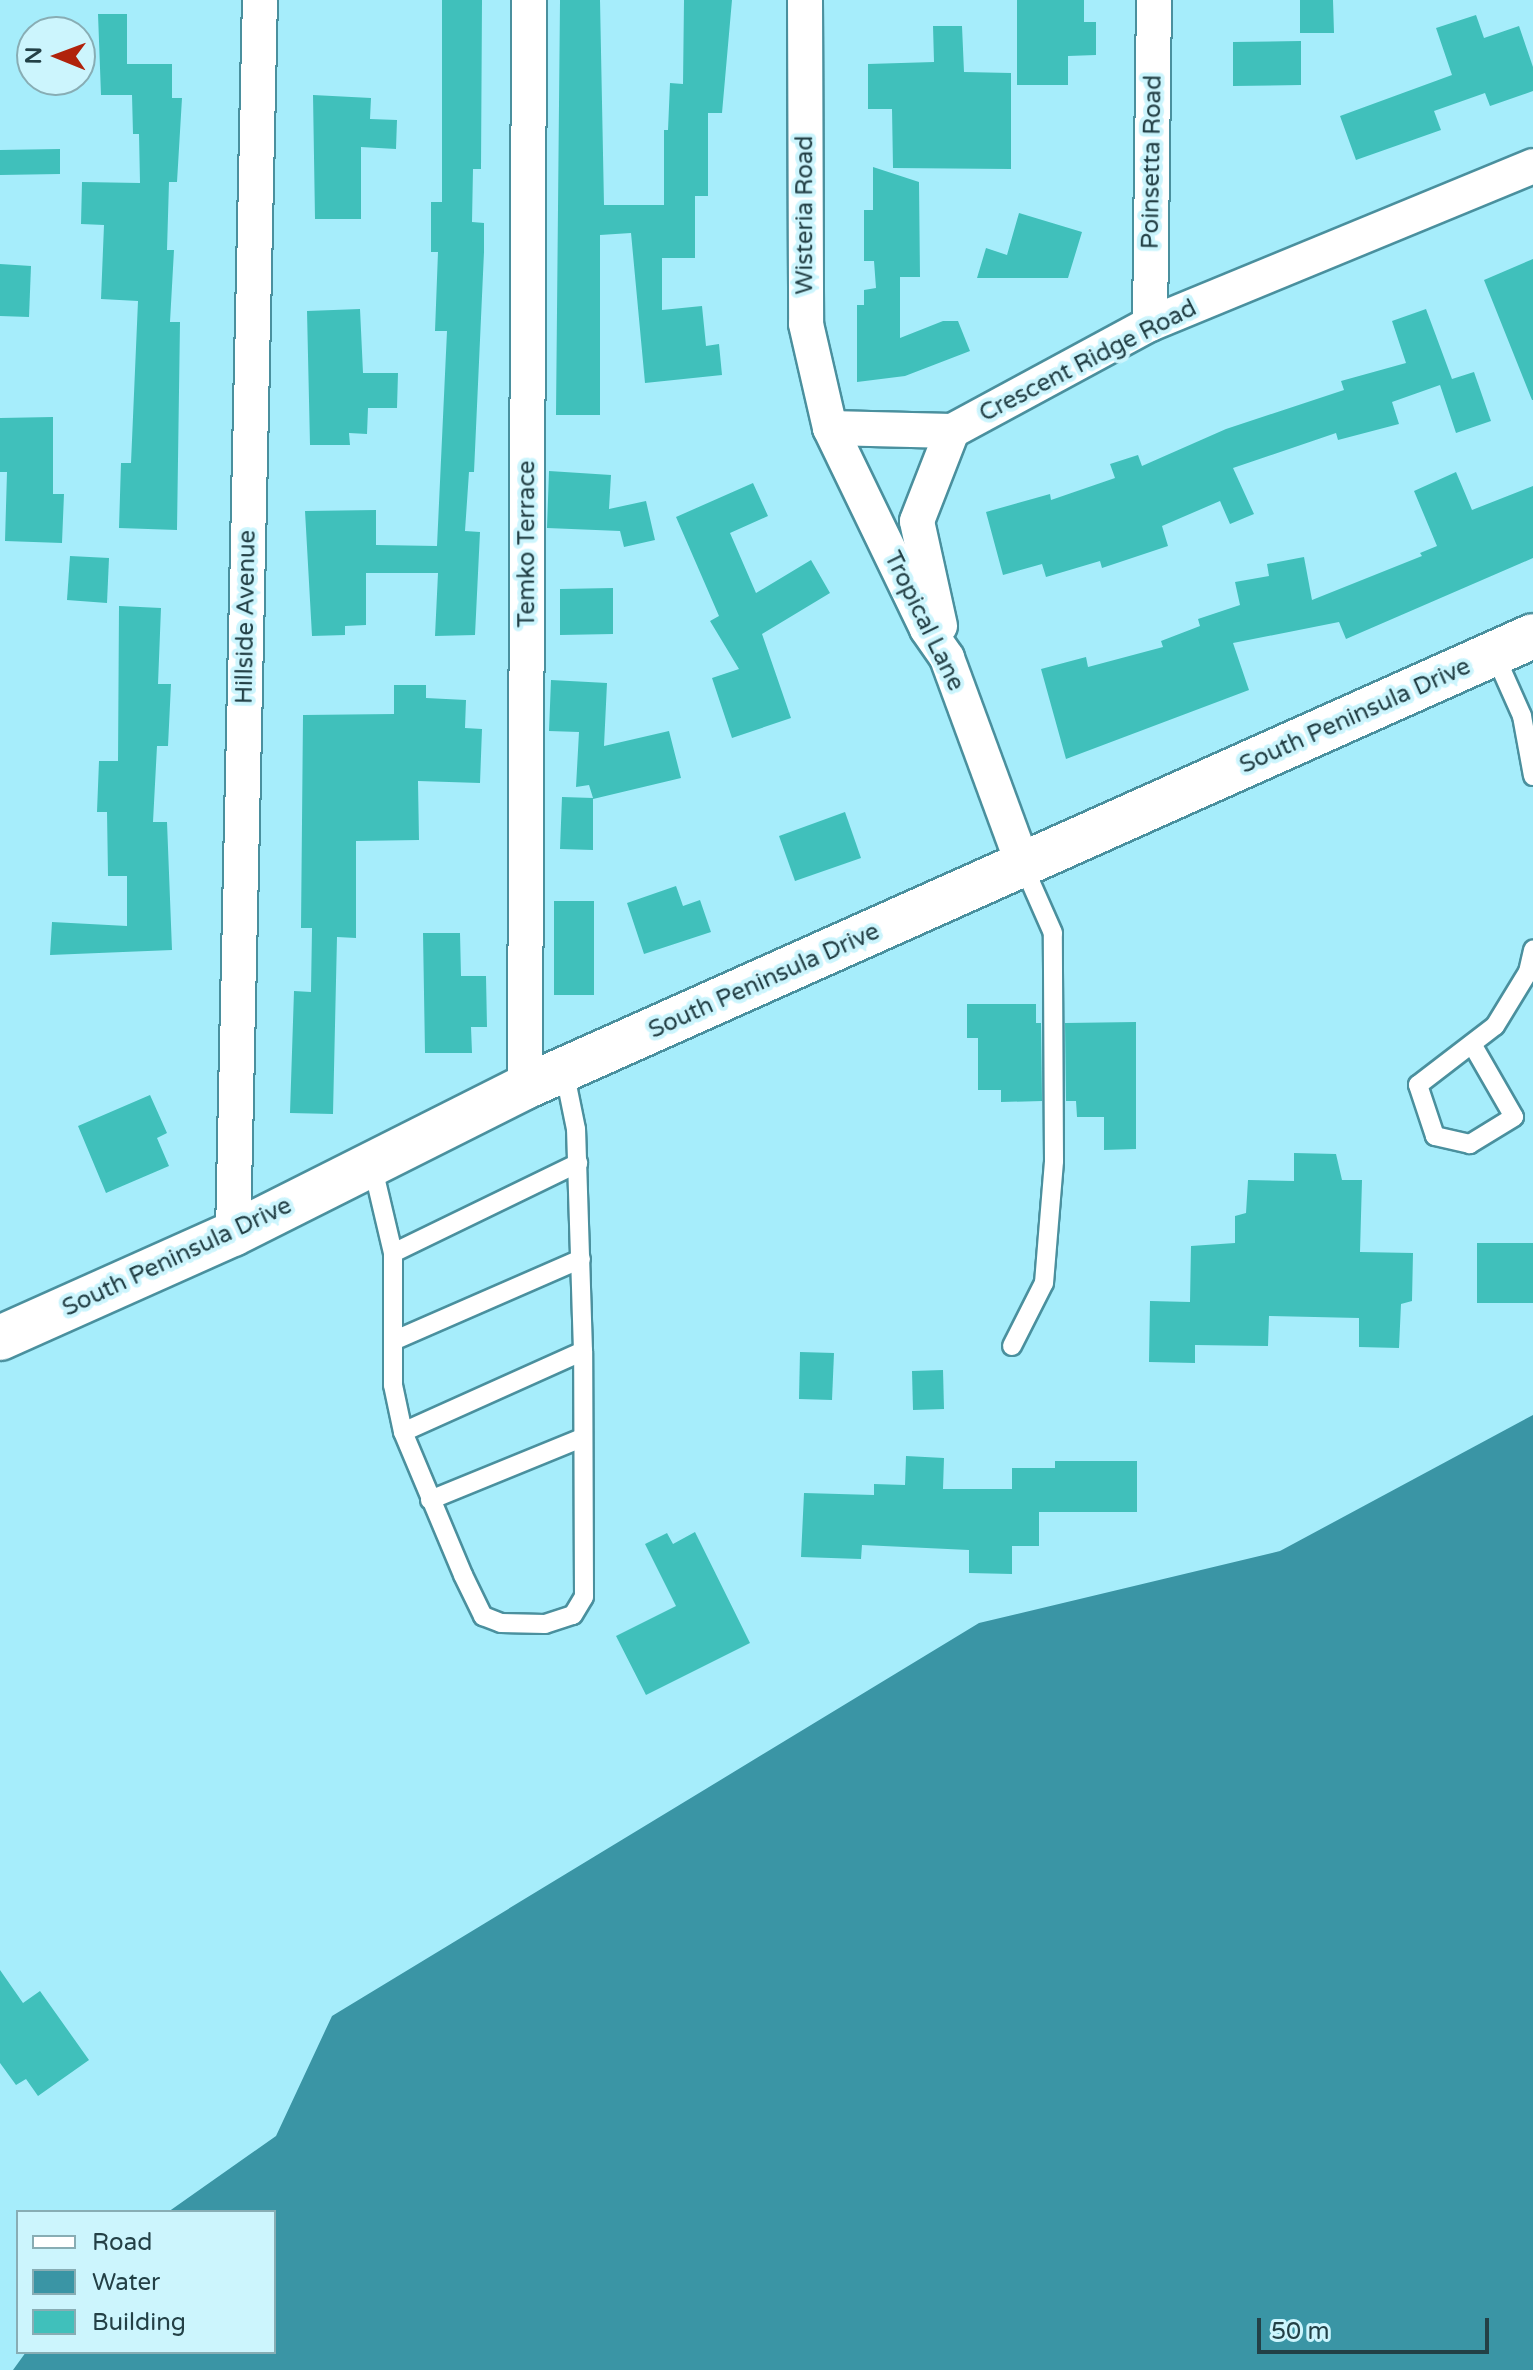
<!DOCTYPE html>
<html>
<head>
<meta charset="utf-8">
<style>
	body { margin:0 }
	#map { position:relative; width:1533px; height:2370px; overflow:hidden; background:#a6edfb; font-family:"Varela Round",sans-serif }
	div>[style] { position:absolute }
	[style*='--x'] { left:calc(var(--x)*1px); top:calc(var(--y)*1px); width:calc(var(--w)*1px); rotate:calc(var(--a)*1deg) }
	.water>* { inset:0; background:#3a95a5 }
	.building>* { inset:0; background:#40c0bb }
	.roads { filter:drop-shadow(2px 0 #4a909e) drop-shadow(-2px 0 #4a909e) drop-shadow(0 2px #4a909e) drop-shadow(0 -2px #4a909e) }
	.service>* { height:18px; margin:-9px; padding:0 9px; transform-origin:9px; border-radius:9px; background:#fff }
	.minor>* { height:34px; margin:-17px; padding:0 17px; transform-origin:17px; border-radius:17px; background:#fff }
	.secondary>* { height:44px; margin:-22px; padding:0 22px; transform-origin:22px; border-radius:22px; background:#fff }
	span { translate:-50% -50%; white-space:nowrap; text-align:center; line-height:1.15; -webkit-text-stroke:8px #ccf5fd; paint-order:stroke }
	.street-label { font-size:24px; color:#234046 }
	.legend { position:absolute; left:16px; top:2210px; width:260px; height:144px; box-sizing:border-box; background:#ccf5fd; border:2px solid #88adb4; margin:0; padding:10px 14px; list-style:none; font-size:24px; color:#234046 }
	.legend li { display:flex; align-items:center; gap:16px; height:40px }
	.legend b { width:40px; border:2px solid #88adb4 }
	.north { position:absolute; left:16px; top:16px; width:80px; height:80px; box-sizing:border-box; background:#ccf5fd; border:2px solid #88adb4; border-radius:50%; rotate:271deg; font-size:22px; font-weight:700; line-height:32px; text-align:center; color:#234046 }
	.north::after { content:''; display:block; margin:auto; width:28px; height:36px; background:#b0230c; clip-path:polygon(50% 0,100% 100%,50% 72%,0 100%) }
	.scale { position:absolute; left:1257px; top:2318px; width:232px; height:36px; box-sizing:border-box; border:4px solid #234046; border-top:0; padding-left:10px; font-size:24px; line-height:28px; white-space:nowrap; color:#234046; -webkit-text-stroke:6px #ccf5fd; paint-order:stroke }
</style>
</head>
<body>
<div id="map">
	<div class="water">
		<i style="clip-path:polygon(1533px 1415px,1533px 2370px,13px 2370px,26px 2352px,274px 2352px,274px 2212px,168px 2212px,276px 2136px,332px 2016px,979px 1623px,1280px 1551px)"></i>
	</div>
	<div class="building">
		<i style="clip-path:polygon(442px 0,482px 0,481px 169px,473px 169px,472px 222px,484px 223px,484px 252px,474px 472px,469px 472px,465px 531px,480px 532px,475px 635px,435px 636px,438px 573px,366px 573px,366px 625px,345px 626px,345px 635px,312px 636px,305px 511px,376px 510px,376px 545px,437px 546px,447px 331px,435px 331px,438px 252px,431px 252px,431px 202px,442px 202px)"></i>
		<i style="clip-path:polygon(560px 0,600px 0,604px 205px,664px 205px,664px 130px,668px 130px,670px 83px,683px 84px,684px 0,732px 0,722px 113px,708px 113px,708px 196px,695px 196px,695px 258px,662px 258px,662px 310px,702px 306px,706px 346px,719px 344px,722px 375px,645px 383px,631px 233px,600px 235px,600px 415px,556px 415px)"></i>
		<i style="clip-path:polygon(1017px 0,1084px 0,1084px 22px,1096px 22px,1096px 55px,1068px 56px,1068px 85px,1017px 85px)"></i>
		<i style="clip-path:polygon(1300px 0,1333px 0,1334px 33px,1300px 33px)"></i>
		<i style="clip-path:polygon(98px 14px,127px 14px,127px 64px,172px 64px,172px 98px,182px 98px,177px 182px,169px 182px,167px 250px,174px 250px,170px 322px,180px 322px,177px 530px,119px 528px,121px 463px,131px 463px,138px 301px,101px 299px,104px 225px,81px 224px,82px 182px,140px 183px,139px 134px,133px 134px,132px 95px,101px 95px)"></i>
		<i style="clip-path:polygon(1476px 15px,1484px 38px,1519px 26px,1533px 67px,1533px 91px,1490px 106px,1485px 93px,1434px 111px,1441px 130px,1356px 160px,1340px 116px,1452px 75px,1436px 28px)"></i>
		<i style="clip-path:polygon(933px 26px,962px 26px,964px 72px,1011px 73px,1011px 169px,893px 168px,892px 109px,868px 109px,868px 64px,934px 62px)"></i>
		<i style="clip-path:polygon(1301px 41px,1301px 85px,1233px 86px,1233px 42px)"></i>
		<i style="clip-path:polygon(313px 95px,371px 98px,370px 119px,397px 120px,396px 149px,361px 147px,361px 219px,315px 219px)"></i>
		<i style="clip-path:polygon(60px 149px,60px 174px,0 175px,0 150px)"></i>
		<i style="clip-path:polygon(873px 167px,919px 182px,920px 277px,900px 277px,900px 338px,943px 321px,958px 321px,970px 351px,905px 376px,857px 382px,857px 305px,864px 305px,864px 290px,876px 288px,874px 261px,864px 261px,864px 210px,873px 210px)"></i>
		<i style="clip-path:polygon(1019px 213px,1082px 232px,1068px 278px,977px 278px,986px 248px,1007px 255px)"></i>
		<i style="clip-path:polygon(1533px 259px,1533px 400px,1532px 400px,1484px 280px)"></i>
		<i style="clip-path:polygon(0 264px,31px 266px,29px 317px,0 316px)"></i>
		<i style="clip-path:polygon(360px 309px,363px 373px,398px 373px,397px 408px,368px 408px,367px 434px,349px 433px,350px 445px,310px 445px,307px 311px)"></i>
		<i style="clip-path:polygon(1426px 309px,1452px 379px,1474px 372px,1491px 421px,1456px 433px,1440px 385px,1392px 402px,1399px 424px,1338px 440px,1336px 433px,1233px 468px,1254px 514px,1230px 524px,1220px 501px,1162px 526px,1168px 546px,1102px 568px,1100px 561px,1046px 577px,1042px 564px,1003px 575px,986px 512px,1050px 494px,1051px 500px,1115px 478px,1110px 464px,1138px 455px,1142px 466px,1226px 429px,1344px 390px,1341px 381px,1406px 363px,1392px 321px)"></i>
		<i style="clip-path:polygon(53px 417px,53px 494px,64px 494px,62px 543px,5px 541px,7px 472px,0 472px,0 418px)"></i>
		<i style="clip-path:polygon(549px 471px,611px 475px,609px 509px,646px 501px,655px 540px,624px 547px,620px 531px,547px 528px)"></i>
		<i style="clip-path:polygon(1456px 472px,1472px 510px,1533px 486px,1533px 558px,1346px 639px,1339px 622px,1233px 643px,1249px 690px,1066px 759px,1041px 669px,1086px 657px,1088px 667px,1163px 647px,1161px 641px,1200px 626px,1198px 619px,1240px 605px,1235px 582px,1269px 576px,1267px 564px,1304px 557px,1312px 600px,1422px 556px,1420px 553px,1437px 546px,1414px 491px)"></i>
		<i style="clip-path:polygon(753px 483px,768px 516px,730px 533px,756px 593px,811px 560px,830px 593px,762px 634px,791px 718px,732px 738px,712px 678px,739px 669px,710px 621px,719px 616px,676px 517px)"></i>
		<i style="clip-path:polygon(70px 556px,109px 558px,107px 603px,67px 600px)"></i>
		<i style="clip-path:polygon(613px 588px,613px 634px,560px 635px,560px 589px)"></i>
		<i style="clip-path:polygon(119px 606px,161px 608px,158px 684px,171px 684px,168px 746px,157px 746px,153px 822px,167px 822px,172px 950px,50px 955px,52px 922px,127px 926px,127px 876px,108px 876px,107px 812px,97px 812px,99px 761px,118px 761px)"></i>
		<i style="clip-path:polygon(551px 680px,607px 683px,604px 746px,669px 731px,681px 778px,593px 799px,593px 850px,560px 849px,562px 797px,593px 798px,589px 785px,576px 787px,579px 732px,549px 731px)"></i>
		<i style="clip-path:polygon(394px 685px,426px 685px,426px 698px,466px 700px,465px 728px,482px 729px,480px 783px,418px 781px,419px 840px,356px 841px,356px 938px,337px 937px,333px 1114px,290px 1113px,294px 991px,311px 992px,312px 928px,301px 928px,303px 715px,394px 714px)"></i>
		<i style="clip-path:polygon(845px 812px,861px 858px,795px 881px,779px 836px)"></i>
		<i style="clip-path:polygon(676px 886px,683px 906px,700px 900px,711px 932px,644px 954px,627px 903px)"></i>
		<i style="clip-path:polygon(554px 901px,594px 901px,594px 995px,554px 995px)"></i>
		<i style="clip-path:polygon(423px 933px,460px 933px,461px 976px,486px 976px,487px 1027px,471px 1027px,472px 1053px,425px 1053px)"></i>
		<i style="clip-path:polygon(967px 1004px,1036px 1004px,1036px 1023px,1041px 1023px,1042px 1101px,1001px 1102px,1001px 1090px,978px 1090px,978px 1038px,967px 1038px)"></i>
		<i style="clip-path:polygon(1136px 1022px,1136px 1149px,1104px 1150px,1104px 1117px,1077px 1117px,1076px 1101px,1066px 1101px,1065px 1023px)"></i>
		<i style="clip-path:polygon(150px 1095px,167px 1133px,157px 1138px,169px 1166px,106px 1193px,78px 1126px)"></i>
		<i style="clip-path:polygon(1294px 1153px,1336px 1154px,1342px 1180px,1362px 1180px,1360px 1252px,1413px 1253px,1412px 1301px,1401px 1304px,1399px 1348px,1359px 1347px,1359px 1318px,1269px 1316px,1268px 1346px,1195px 1345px,1195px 1363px,1149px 1362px,1150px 1301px,1190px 1302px,1191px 1246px,1235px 1243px,1235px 1216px,1246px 1213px,1248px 1180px,1294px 1181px)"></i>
		<i style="clip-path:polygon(1477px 1243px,1533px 1243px,1533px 1303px,1477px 1303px)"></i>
		<i style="clip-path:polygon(800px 1352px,834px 1353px,832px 1400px,799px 1399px)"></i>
		<i style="clip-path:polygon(943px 1370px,944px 1409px,913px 1410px,912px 1371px)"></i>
		<i style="clip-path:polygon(906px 1456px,944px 1458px,943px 1489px,1012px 1489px,1012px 1468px,1055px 1468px,1055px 1461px,1137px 1461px,1137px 1512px,1039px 1512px,1039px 1546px,1012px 1546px,1012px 1574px,969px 1573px,969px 1550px,862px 1545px,861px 1559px,801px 1557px,804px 1493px,874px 1495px,874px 1484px,905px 1485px)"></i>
		<i style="clip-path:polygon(695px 1532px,750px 1643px,646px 1695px,616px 1636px,676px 1606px,645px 1544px,667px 1533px,673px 1544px)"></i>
		<i style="clip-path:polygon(0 1970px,23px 2003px,40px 1991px,89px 2060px,38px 2096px,26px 2079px,16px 2085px,0 2063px)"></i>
	</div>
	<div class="roads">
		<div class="service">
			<i style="--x:1494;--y:653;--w:69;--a:66"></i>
			<i style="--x:1522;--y:716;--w:61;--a:79.6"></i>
			<i style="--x:1472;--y:1044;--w:84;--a:60.1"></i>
			<i style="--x:1514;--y:1117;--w:52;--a:148.5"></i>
			<i style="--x:1470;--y:1144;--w:36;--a:-167"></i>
			<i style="--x:1435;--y:1136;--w:54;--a:-108.4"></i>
			<i style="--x:1418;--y:1085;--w:97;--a:-37.5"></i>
			<i style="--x:1495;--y:1026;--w:63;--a:-58.6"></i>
			<i style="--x:1528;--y:972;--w:23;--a:-77"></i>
			<i style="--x:372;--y:1164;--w:91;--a:76.7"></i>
			<i style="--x:393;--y:1253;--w:132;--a:90"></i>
			<i style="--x:393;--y:1385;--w:48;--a:78"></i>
			<i style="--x:403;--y:1432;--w:155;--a:67.2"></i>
			<i style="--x:463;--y:1575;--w:46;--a:64"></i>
			<i style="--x:483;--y:1616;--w:19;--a:21"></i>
			<i style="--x:501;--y:1623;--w:44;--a:1.3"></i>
			<i style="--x:545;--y:1624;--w:29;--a:-18"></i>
			<i style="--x:573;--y:1615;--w:21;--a:-59"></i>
			<i style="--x:584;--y:1597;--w:246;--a:-90.2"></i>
			<i style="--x:583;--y:1351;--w:222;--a:-91.8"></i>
			<i style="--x:576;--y:1129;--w:60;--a:-101.5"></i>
			<i style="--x:393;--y:1253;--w:206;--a:-25.9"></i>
			<i style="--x:393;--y:1341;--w:205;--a:-23.6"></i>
			<i style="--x:1012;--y:1346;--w:71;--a:-63.1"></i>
			<i style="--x:1044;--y:1283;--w:122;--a:-85.3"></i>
			<i style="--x:1054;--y:1161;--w:228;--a:-90.3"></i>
			<i style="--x:1053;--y:933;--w:74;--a:-113.8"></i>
			<i style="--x:403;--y:1432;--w:197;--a:-24.2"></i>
			<i style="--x:430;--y:1500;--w:164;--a:-22.2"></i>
		</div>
		<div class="minor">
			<i style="--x:805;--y:0;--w:324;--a:89.8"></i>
			<i style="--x:806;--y:324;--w:107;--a:77"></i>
			<i style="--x:830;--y:428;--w:223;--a:64.2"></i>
			<i style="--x:927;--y:629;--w:35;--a:55"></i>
			<i style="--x:947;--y:658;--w:221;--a:69.8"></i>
			<i style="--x:1150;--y:324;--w:324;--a:-89.3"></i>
			<i style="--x:830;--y:428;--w:122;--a:1.4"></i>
			<i style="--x:940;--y:626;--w:107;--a:-102.4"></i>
			<i style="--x:917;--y:521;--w:97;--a:-68.7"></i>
			<i style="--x:952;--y:431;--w:225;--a:-28.4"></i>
			<i style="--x:1150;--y:324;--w:414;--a:-22.4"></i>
			<i style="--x:525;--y:1087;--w:1087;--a:-89.79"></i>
			<i style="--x:233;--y:1234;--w:1234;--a:-88.75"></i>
		</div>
		<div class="secondary">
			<i style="--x:0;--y:1338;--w:255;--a:-24.1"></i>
			<i style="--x:233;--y:1234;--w:327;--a:-26.7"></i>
			<i style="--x:525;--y:1087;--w:1104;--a:-24.1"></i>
		</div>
	</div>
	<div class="street-label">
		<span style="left:1152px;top:162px;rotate:-89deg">Poinsetta Road</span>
		<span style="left:805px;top:215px;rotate:-90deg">Wisteria Road</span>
		<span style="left:1088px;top:361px;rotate:-27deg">Crescent Ridge Road</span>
		<span style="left:527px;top:544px;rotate:-90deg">Temko Terrace</span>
		<span style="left:246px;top:617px;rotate:-89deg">Hillside Avenue</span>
		<span style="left:924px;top:621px;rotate:64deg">Tropical Lane</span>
		<span style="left:1355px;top:716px;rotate:-24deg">South Peninsula Drive</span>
		<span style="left:764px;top:981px;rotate:-24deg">South Peninsula Drive</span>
		<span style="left:177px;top:1257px;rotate:-25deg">South Peninsula Drive</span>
	</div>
	<ul class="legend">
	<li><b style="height:10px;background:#fff"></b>Road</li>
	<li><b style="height:22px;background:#3a95a5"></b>Water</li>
	<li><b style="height:22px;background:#40c0bb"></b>Building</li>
	</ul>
	<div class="north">N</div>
	<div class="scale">50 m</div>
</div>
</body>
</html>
